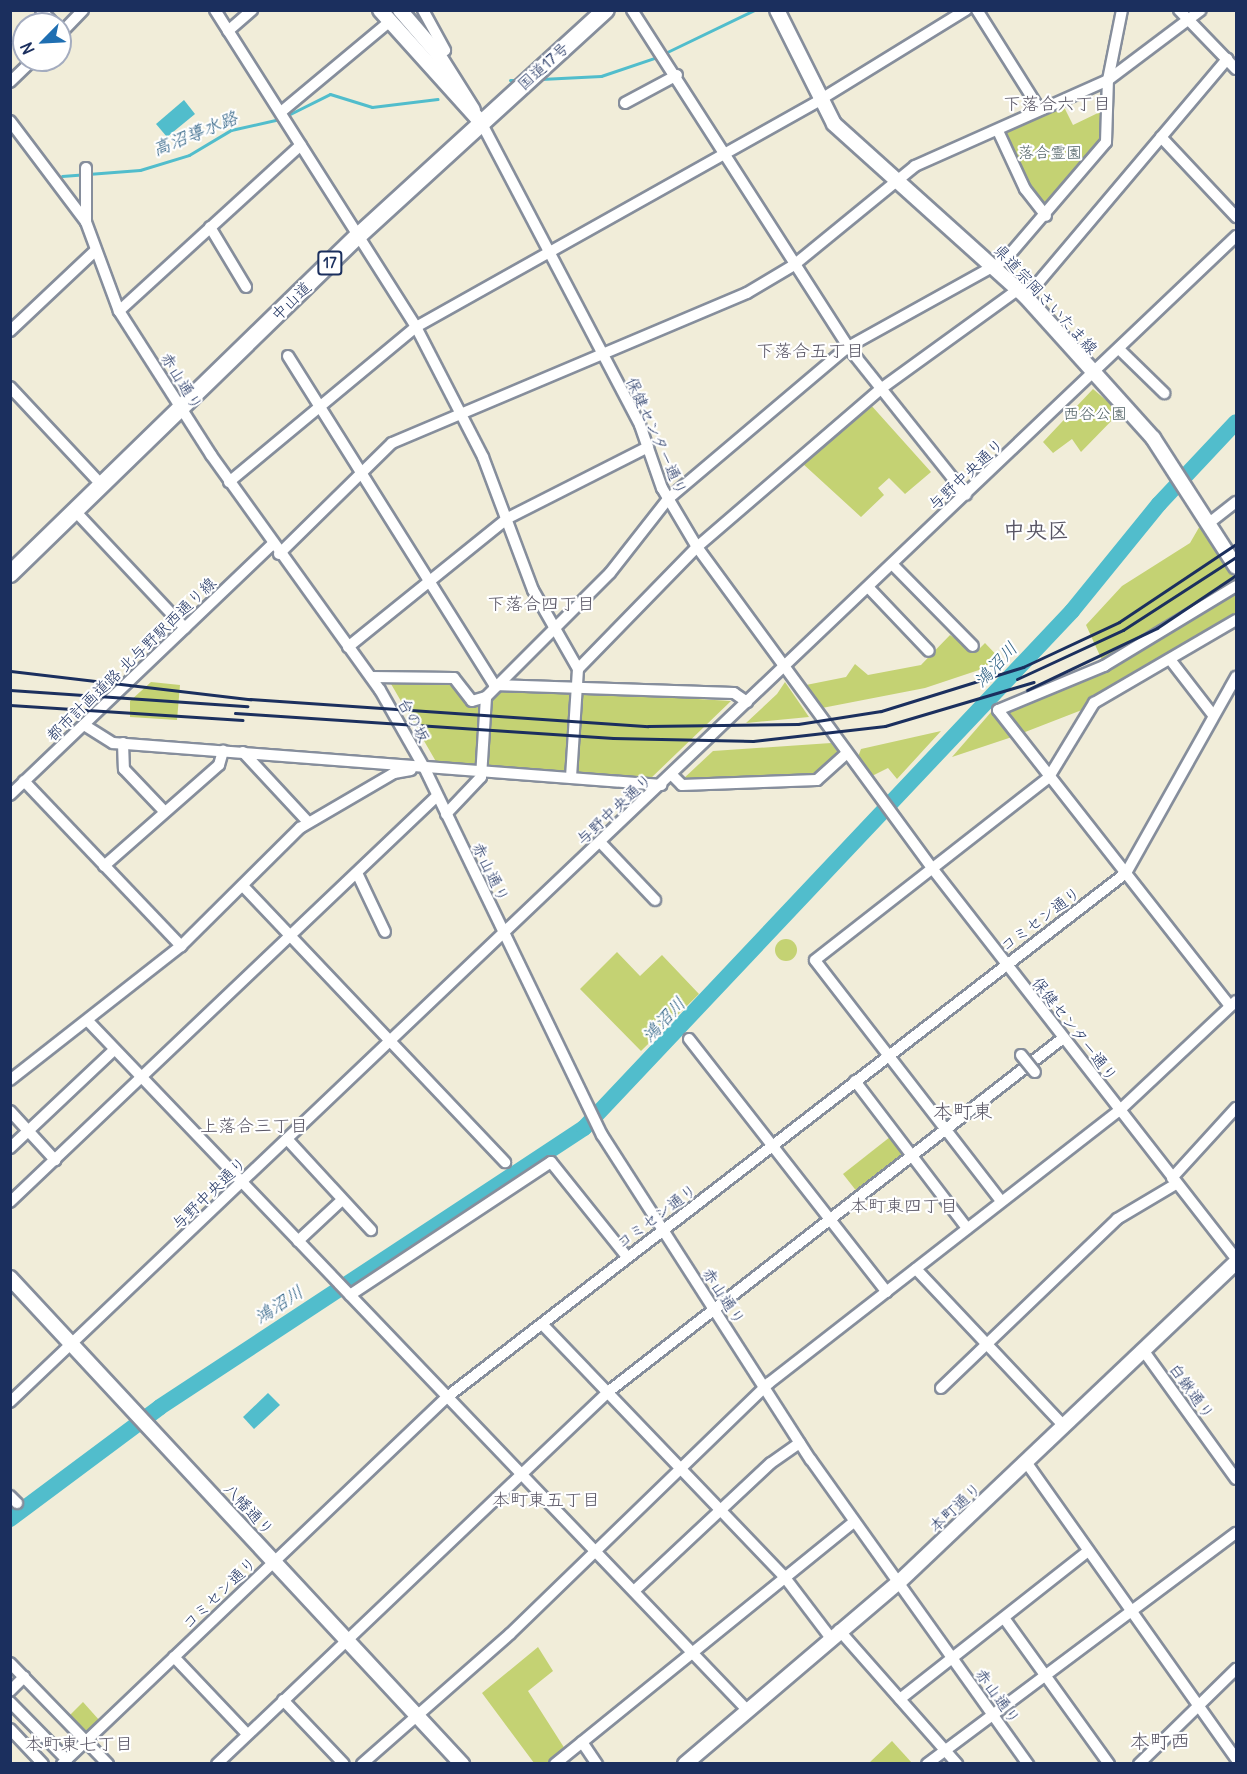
<!DOCTYPE html>
<html>
<head>
<meta charset="utf-8">
<style>
	body { margin:0 }
	#map { position:relative; width:1247px; height:1774px; overflow:hidden; background:#f1edd9; font-family:Delius,"Klee One",sans-serif }
	div>[style] { position:absolute }
	[style*='--x'] { left:calc(var(--x)*1px); top:calc(var(--y)*1px); width:calc(var(--w)*1px); rotate:calc(var(--a)*1deg) }
	.green>* { inset:0; background:#c4d273 }
	.round { border-radius:50% }
	.water>* { inset:0; background:#51bdcc }
	.stream>* { height:3px; margin:-1.5px; padding:0 1.5px; transform-origin:1.5px; border-radius:1.5px; background:#51bdcc }
	.river>* { height:16px; margin:-8px; padding:0 8px; transform-origin:8px; border-radius:8px; background:#51bdcc }
	.roads { filter:drop-shadow(2px 0 #868e9c) drop-shadow(-2px 0 #868e9c) drop-shadow(0 2px #868e9c) drop-shadow(0 -2px #868e9c) }
	.minor>* { height:10px; margin:-5px; padding:0 5px; transform-origin:5px; border-radius:5px; background:#fff }
	.major>* { height:14px; margin:-7px; padding:0 7px; transform-origin:7px; border-radius:7px; background:#fff }
	.highway>* { height:16px; margin:-8px; padding:0 8px; transform-origin:8px; border-radius:8px; background:#fff }
	.rail>* { height:3px; margin:-1.5px; padding:0 1.5px; transform-origin:1.5px; border-radius:1.5px; background:#1b2f5e }
	.bridges { filter:drop-shadow(2px 0 #868e9c) drop-shadow(-2px 0 #868e9c) drop-shadow(0 2px #868e9c) drop-shadow(0 -2px #868e9c) }
	.minor-bridge>* { height:10px; margin:-5px; padding:0 5px; transform-origin:5px; border-radius:5px; background:#fff }
	span { translate:-50% -50%; white-space:nowrap; text-align:center; line-height:1.15; -webkit-text-stroke:4.5px #fff; paint-order:stroke }
	.shield-label span { padding:2px 4px; background:#fff; border:2px solid; border-radius:4px; -webkit-text-stroke-width:0 }
	.shield-label { font-size:15px; color:#1b2f5e; font-weight:700 }
	.street-label { font-size:16px; color:#1b2f5e }
	.park-label { font-size:16px; color:#4e6064 }
	.neighbourhood-label { font-size:18px; color:#585564 }
	.water-label { font-size:18px; color:#2e6184; font-style:italic }
	.quarter-label { font-size:20px; color:#585564 }
	.district-label { font-size:22px; color:#585564; font-weight:700 }
	.frame { position:absolute; inset:0; border:12px solid #1b2f5e; pointer-events:none }
	.north { position:absolute; left:12px; top:12px; width:60px; height:60px; box-sizing:border-box; background:#fff; border:2px solid #a4acbf; border-radius:50%; rotate:246deg; font-size:16px; font-weight:700; line-height:24px; text-align:center; color:#1b2f5e }
	.north::after { content:''; display:block; margin:auto; width:21px; height:27px; background:#1f6fb2; clip-path:polygon(50% 0,100% 100%,50% 72%,0 100%) }
</style>
</head>
<body>
<div id="map">
	<div class="green">
		<i style="clip-path:polygon(1063px 105px,1073px 125px,1100px 112px,1101px 141px,1043px 207px,1027px 187px,1004px 134px)"></i>
		<i style="clip-path:polygon(1093px 389px,1120px 412px,1081px 452px,1072px 439px,1053px 453px,1043px 442px)"></i>
		<i style="clip-path:polygon(870px 404px,931px 472px,905px 494px,889px 478px,878px 488px,884px 495px,861px 517px,802px 463px)"></i>
		<i style="clip-path:polygon(1201px 524px,1236px 581px,1236px 616px,1087px 708px,1020px 734px,1007px 710px,1106px 669px,1086px 625px,1122px 586px,1190px 543px)"></i>
		<i style="clip-path:polygon(950px 635px,976px 652px,985px 643px,1003px 662px,925px 688px,822px 708px,806px 685px,846px 677px,855px 664px,868px 675px,921px 665px)"></i>
		<i style="clip-path:polygon(387px 677px,449px 681px,471px 705px,499px 687px,731px 701px,650px 779px,438px 765px)"></i>
		<i style="clip-path:polygon(151px 682px,180px 685px,177px 720px,130px 717px,130px 701px)"></i>
		<i style="clip-path:polygon(785px 682px,809px 717px,746px 723px,777px 694px)"></i>
		<i style="clip-path:polygon(995px 710px,1015px 736px,952px 757px,992px 711px)"></i>
		<i style="clip-path:polygon(941px 731px,897px 779px,888px 768px,872px 776px,858px 757px,861px 749px)"></i>
		<i style="clip-path:polygon(831px 743px,840px 755px,817px 777px,682px 780px,713px 751px)"></i>
		<i class="round" style="left:775px;top:939px;width:22px;height:22px"></i>
		<i style="clip-path:polygon(617px 952px,640px 976px,662px 955px,699px 994px,641px 1051px,580px 989px)"></i>
		<i style="clip-path:polygon(890px 1137px,906px 1156px,858px 1193px,843px 1174px)"></i>
		<i style="clip-path:polygon(538px 1647px,553px 1671px,528px 1691px,565px 1749px,548px 1763px,534px 1763px,482px 1693px)"></i>
		<i style="clip-path:polygon(83px 1702px,100px 1721px,85px 1735px,68px 1717px)"></i>
		<i style="clip-path:polygon(892px 1741px,912px 1763px,869px 1763px)"></i>
	</div>
	<div class="water">
		<i style="clip-path:polygon(184px 100px,195px 114px,167px 137px,156px 124px)"></i>
		<i style="clip-path:polygon(268px 1393px,280px 1405px,254px 1429px,243px 1417px)"></i>
	</div>
	<div class="stream">
		<i style="--x:663;--y:54;--w:101;--a:-25.8"></i>
		<i style="--x:541;--y:79;--w:60;--a:-2.9"></i>
		<i style="--x:601;--y:76;--w:59;--a:-18.7"></i>
		<i style="--x:510;--y:80;--w:10;--a:0"></i>
		<i style="--x:286;--y:116;--w:49;--a:-26.6"></i>
		<i style="--x:330;--y:94;--w:44;--a:17.2"></i>
		<i style="--x:372;--y:107;--w:66;--a:-6.9"></i>
		<i style="--x:62;--y:176;--w:78;--a:-4.4"></i>
		<i style="--x:140;--y:170;--w:51;--a:-17"></i>
		<i style="--x:189;--y:155;--w:49;--a:-30.8"></i>
		<i style="--x:231;--y:130;--w:50;--a:-12.7"></i>
	</div>
	<div class="river">
		<i style="--x:10;--y:1519;--w:187;--a:-36.7"></i>
		<i style="--x:160;--y:1407;--w:508;--a:-33.35"></i>
		<i style="--x:584;--y:1128;--w:711;--a:-46.65"></i>
		<i style="--x:1072;--y:611;--w:138;--a:-50.9"></i>
		<i style="--x:1159;--y:504;--w:112;--a:-46.8"></i>
	</div>
	<div class="roads">
		<div class="minor">
			<i style="--x:41;--y:10;--w:19;--a:47"></i>
			<i style="--x:215;--y:10;--w:375;--a:57.6"></i>
			<i style="--x:416;--y:327;--w:146;--a:62.7"></i>
			<i style="--x:483;--y:457;--w:142;--a:69.4"></i>
			<i style="--x:533;--y:590;--w:91;--a:60.3"></i>
			<i style="--x:578;--y:669;--w:109;--a:93.7"></i>
			<i style="--x:423;--y:10;--w:46;--a:61.2"></i>
			<i style="--x:632;--y:10;--w:400;--a:57.3"></i>
			<i style="--x:848;--y:347;--w:189;--a:51.4"></i>
			<i style="--x:977;--y:10;--w:118;--a:57.8"></i>
			<i style="--x:1179;--y:10;--w:82;--a:46"></i>
			<i style="--x:228;--y:31;--w:32;--a:-41"></i>
			<i style="--x:60;--y:34;--w:33;--a:-46"></i>
			<i style="--x:10;--y:82;--w:32;--a:-44"></i>
			<i style="--x:625;--y:103;--w:59;--a:-28.3"></i>
			<i style="--x:281;--y:112;--w:141;--a:-39.8"></i>
			<i style="--x:10;--y:121;--w:126;--a:53"></i>
			<i style="--x:86;--y:222;--w:95;--a:69.7"></i>
			<i style="--x:119;--y:311;--w:171;--a:57.4"></i>
			<i style="--x:211;--y:455;--w:289;--a:54.3"></i>
			<i style="--x:380;--y:690;--w:89;--a:60.3"></i>
			<i style="--x:424;--y:767;--w:409;--a:64.2"></i>
			<i style="--x:602;--y:1135;--w:386;--a:57.3"></i>
			<i style="--x:811;--y:1460;--w:374;--a:54.5"></i>
			<i style="--x:481;--y:122;--w:342;--a:62.3"></i>
			<i style="--x:640;--y:425;--w:67;--a:70.8"></i>
			<i style="--x:662;--y:488;--w:69;--a:59.3"></i>
			<i style="--x:697;--y:547;--w:398;--a:53.8"></i>
			<i style="--x:932;--y:868;--w:494;--a:52.1"></i>
			<i style="--x:999;--y:133;--w:62;--a:65.1"></i>
			<i style="--x:1025;--y:189;--w:34;--a:52"></i>
			<i style="--x:1161;--y:137;--w:110;--a:46.8"></i>
			<i style="--x:86;--y:168;--w:54;--a:90"></i>
			<i style="--x:210;--y:227;--w:70;--a:59"></i>
			<i style="--x:1026;--y:297;--w:312;--a:-49.8"></i>
			<i style="--x:119;--y:311;--w:246;--a:-42.4"></i>
			<i style="--x:10;--y:331;--w:117;--a:-43.3"></i>
			<i style="--x:1120;--y:350;--w:62;--a:44.3"></i>
			<i style="--x:288;--y:356;--w:388;--a:57.9"></i>
			<i style="--x:10;--y:387;--w:126;--a:46.9"></i>
			<i style="--x:229;--y:482;--w:243;--a:-39.7"></i>
			<i style="--x:416;--y:327;--w:461;--a:-29.3"></i>
			<i style="--x:818;--y:101;--w:174;--a:-31.6"></i>
			<i style="--x:76;--y:512;--w:159;--a:46.8"></i>
			<i style="--x:1209;--y:523;--w:34;--a:-38"></i>
			<i style="--x:279;--y:554;--w:158;--a:-44.5"></i>
			<i style="--x:392;--y:443;--w:385;--a:-22.9"></i>
			<i style="--x:747;--y:293;--w:55;--a:-30.8"></i>
			<i style="--x:794;--y:265;--w:156;--a:-39.3"></i>
			<i style="--x:915;--y:166;--w:211;--a:-24"></i>
			<i style="--x:1108;--y:80;--w:116;--a:-37"></i>
			<i style="--x:892;--y:564;--w:115;--a:45.4"></i>
			<i style="--x:868;--y:587;--w:88;--a:46.4"></i>
			<i style="--x:348;--y:647;--w:206;--a:-38.9"></i>
			<i style="--x:508;--y:518;--w:157;--a:-26.9"></i>
			<i style="--x:1172;--y:662;--w:67;--a:52.3"></i>
			<i style="--x:578;--y:669;--w:170;--a:-45.7"></i>
			<i style="--x:697;--y:547;--w:244;--a:-40.7"></i>
			<i style="--x:882;--y:388;--w:169;--a:-35.9"></i>
			<i style="--x:371;--y:677;--w:83;--a:0.7"></i>
			<i style="--x:454;--y:678;--w:29;--a:52"></i>
			<i style="--x:472;--y:701;--w:15;--a:-16"></i>
			<i style="--x:486;--y:697;--w:175;--a:-45"></i>
			<i style="--x:610;--y:573;--w:94;--a:-51.9"></i>
			<i style="--x:668;--y:499;--w:236;--a:-40.2"></i>
			<i style="--x:848;--y:347;--w:179;--a:-29"></i>
			<i style="--x:1005;--y:260;--w:155;--a:-49.4"></i>
			<i style="--x:1106;--y:142;--w:62;--a:-88.2"></i>
			<i style="--x:1108;--y:80;--w:71;--a:-78.7"></i>
			<i style="--x:494;--y:685;--w:240;--a:1.9"></i>
			<i style="--x:734;--y:693;--w:16;--a:35"></i>
			<i style="--x:84;--y:725;--w:34;--a:32"></i>
			<i style="--x:113;--y:743;--w:550;--a:4.38"></i>
			<i style="--x:123;--y:743;--w:26;--a:88"></i>
			<i style="--x:124;--y:769;--w:59;--a:46.4"></i>
			<i style="--x:243;--y:752;--w:96;--a:47.1"></i>
			<i style="--x:672;--y:775;--w:14;--a:45"></i>
			<i style="--x:682;--y:785;--w:135;--a:-2.1"></i>
			<i style="--x:817;--y:780;--w:40;--a:-42"></i>
			<i style="--x:24;--y:781;--w:228;--a:46.4"></i>
			<i style="--x:10;--y:795;--w:362;--a:-43.7"></i>
			<i style="--x:446;--y:814;--w:51;--a:-46.6"></i>
			<i style="--x:481;--y:777;--w:80;--a:-86.4"></i>
			<i style="--x:600;--y:842;--w:80;--a:46.5"></i>
			<i style="--x:104;--y:866;--w:153;--a:-41.3"></i>
			<i style="--x:219;--y:765;--w:15;--a:-74"></i>
			<i style="--x:357;--y:873;--w:65;--a:64.6"></i>
			<i style="--x:243;--y:886;--w:381;--a:46.5"></i>
			<i style="--x:1230;--y:1006;--w:376;--a:-128.1"></i>
			<i style="--x:998;--y:710;--w:115;--a:-22.5"></i>
			<i style="--x:1104;--y:666;--w:154;--a:-31.2"></i>
			<i style="--x:88;--y:1021;--w:953;--a:46.27"></i>
			<i style="--x:689;--y:1039;--w:321;--a:52"></i>
			<i style="--x:10;--y:1080;--w:217;--a:-38.1"></i>
			<i style="--x:181;--y:946;--w:168;--a:-44.8"></i>
			<i style="--x:300;--y:828;--w:109;--a:-30.3"></i>
			<i style="--x:394;--y:773;--w:17;--a:-10"></i>
			<i style="--x:855;--y:1081;--w:185;--a:52.7"></i>
			<i style="--x:10;--y:1111;--w:67;--a:47.4"></i>
			<i style="--x:287;--y:1139;--w:124;--a:47.3"></i>
			<i style="--x:10;--y:1148;--w:143;--a:-43.3"></i>
			<i style="--x:1172;--y:1178;--w:95;--a:-47.6"></i>
			<i style="--x:1001;--y:1201;--w:304;--a:-127.7"></i>
			<i style="--x:815;--y:960;--w:297;--a:-38"></i>
			<i style="--x:1049;--y:777;--w:87;--a:-58.7"></i>
			<i style="--x:1094;--y:703;--w:164;--a:-30.3"></i>
			<i style="--x:10;--y:1202;--w:589;--a:-43.56"></i>
			<i style="--x:298;--y:1241;--w:60;--a:-43"></i>
			<i style="--x:916;--y:1269;--w:216;--a:46.7"></i>
			<i style="--x:350;--y:1295;--w:241;--a:-33.5"></i>
			<i style="--x:551;--y:1162;--w:122;--a:51.3"></i>
			<i style="--x:542;--y:1324;--w:348;--a:46.2"></i>
			<i style="--x:783;--y:1575;--w:78;--a:52.8"></i>
			<i style="--x:1143;--y:1350;--w:159;--a:54.2"></i>
			<i style="--x:941;--y:1388;--w:244;--a:-43.8"></i>
			<i style="--x:1117;--y:1219;--w:69;--a:-30.7"></i>
			<i style="--x:10;--y:1402;--w:1692;--a:-43.56"></i>
			<i style="--x:1026;--y:1462;--w:364;--a:54.7"></i>
			<i style="--x:10;--y:1496;--w:10;--a:45"></i>
			<i style="--x:634;--y:1591;--w:187;--a:-43.1"></i>
			<i style="--x:771;--y:1463;--w:35;--a:-35"></i>
			<i style="--x:1004;--y:1618;--w:180;--a:54.3"></i>
			<i style="--x:839;--y:1630;--w:179;--a:48.6"></i>
			<i style="--x:174;--y:1657;--w:106;--a:46.5"></i>
			<i style="--x:10;--y:1663;--w:141;--a:45.9"></i>
			<i style="--x:10;--y:1691;--w:20;--a:-45"></i>
			<i style="--x:900;--y:1699;--w:238;--a:-38.2"></i>
			<i style="--x:283;--y:1700;--w:88;--a:46.4"></i>
			<i style="--x:10;--y:1702;--w:81;--a:45.5"></i>
			<i style="--x:10;--y:1729;--w:48;--a:46.7"></i>
			<i style="--x:582;--y:1742;--w:27;--a:56"></i>
			<i style="--x:62;--y:1764;--w:532;--a:-43.63"></i>
			<i style="--x:447;--y:1397;--w:858;--a:-37.66"></i>
			<i style="--x:1126;--y:873;--w:225;--a:-60.7"></i>
			<i style="--x:217;--y:1764;--w:540;--a:-43.57"></i>
			<i style="--x:608;--y:1392;--w:576;--a:-37.88"></i>
			<i style="--x:362;--y:1764;--w:197;--a:-41.3"></i>
			<i style="--x:510;--y:1634;--w:361;--a:-44.1"></i>
			<i style="--x:769;--y:1383;--w:445;--a:-37.9"></i>
			<i style="--x:1120;--y:1110;--w:159;--a:-43.2"></i>
			<i style="--x:555;--y:1764;--w:385;--a:-39"></i>
			<i style="--x:927;--y:1764;--w:386;--a:-36.8"></i>
			<i style="--x:1139;--y:1764;--w:136;--a:-44.4"></i>
		</div>
		<div class="major">
			<i style="--x:380;--y:10;--w:151;--a:48"></i>
			<i style="--x:400;--y:10;--w:57;--a:49.3"></i>
			<i style="--x:437;--y:53;--w:67;--a:57.7"></i>
			<i style="--x:777;--y:10;--w:127;--a:63.4"></i>
			<i style="--x:834;--y:124;--w:258;--a:42"></i>
			<i style="--x:1026;--y:297;--w:190;--a:48"></i>
			<i style="--x:1153;--y:438;--w:153;--a:57.2"></i>
			<i style="--x:10;--y:1278;--w:664;--a:47.08"></i>
			<i style="--x:685;--y:1764;--w:280;--a:-40.4"></i>
			<i style="--x:898;--y:1583;--w:466;--a:-43.5"></i>
		</div>
		<div class="highway">
			<i style="--x:10;--y:574;--w:484;--a:-44.2"></i>
			<i style="--x:357;--y:237;--w:337;--a:-42.4"></i>
		</div>
	</div>
	<div class="rail">
		<i style="--x:10;--y:671;--w:242;--a:6.7"></i>
		<i style="--x:250;--y:699;--w:399;--a:3.9"></i>
		<i style="--x:648;--y:726;--w:150;--a:-0.8"></i>
		<i style="--x:798;--y:724;--w:84;--a:-8.9"></i>
		<i style="--x:881;--y:711;--w:149;--a:-17.2"></i>
		<i style="--x:1023;--y:667;--w:106;--a:-25.1"></i>
		<i style="--x:1119;--y:622;--w:141;--a:-33.7"></i>
		<i style="--x:1017;--y:679;--w:117;--a:-24.8"></i>
		<i style="--x:1123;--y:630;--w:135;--a:-32.9"></i>
		<i style="--x:10;--y:690;--w:238;--a:3.9"></i>
		<i style="--x:1027;--y:690;--w:144;--a:-25.5"></i>
		<i style="--x:1157;--y:628;--w:95;--a:-33.9"></i>
		<i style="--x:10;--y:705;--w:233;--a:3.7"></i>
		<i style="--x:235;--y:713;--w:379;--a:3.8"></i>
		<i style="--x:613;--y:738;--w:140;--a:1.2"></i>
		<i style="--x:753;--y:741;--w:133;--a:-6.5"></i>
		<i style="--x:885;--y:726;--w:155;--a:-16.5"></i>
	</div>
	<div class="bridges">
		<div class="minor-bridge">
			<i style="--x:1021;--y:1055;--w:22;--a:51"></i>
		</div>
	</div>
	<div class="shield-label">
		<span style="left:330px;top:263px">17</span>
	</div>
	<div class="street-label">
		<span style="left:543px;top:66px;rotate:-42deg">国道17号</span>
		<span style="left:1046px;top:299px;rotate:47deg">県道宗岡さいたま線</span>
		<span style="left:291px;top:301px;rotate:-44deg">中山道</span>
		<span style="left:182px;top:381px;rotate:58deg">赤山通り</span>
		<span style="left:657px;top:436px;rotate:66deg">保健センター通り</span>
		<span style="left:966px;top:474px;rotate:-43deg">与野中央通り</span>
		<span style="left:131px;top:659px;rotate:-44deg">都市計画道路 北与野駅西通り線</span>
		<span style="left:414px;top:720px;rotate:61deg">台の坂</span>
		<span style="left:614px;top:809px;rotate:-43deg">与野中央通り</span>
		<span style="left:491px;top:872px;rotate:64deg">赤山通り</span>
		<span style="left:1040px;top:919px;rotate:-37deg">コミセン通り</span>
		<span style="left:1075px;top:1029px;rotate:52deg">保健センター通り</span>
		<span style="left:209px;top:1193px;rotate:-44deg">与野中央通り</span>
		<span style="left:656px;top:1216px;rotate:-37deg">コミセン通り</span>
		<span style="left:724px;top:1296px;rotate:57deg">赤山通り</span>
		<span style="left:1192px;top:1391px;rotate:54deg">白鍬通り</span>
		<span style="left:955px;top:1507px;rotate:-43deg">本町通り</span>
		<span style="left:249px;top:1509px;rotate:47deg">八幡通り</span>
		<span style="left:219px;top:1593px;rotate:-44deg">コミセン通り</span>
		<span style="left:998px;top:1696px;rotate:54deg">赤山通り</span>
	</div>
	<div class="park-label">
		<span style="left:1050px;top:152px">落合霊園</span>
		<span style="left:1095px;top:413px">西谷公園</span>
	</div>
	<div class="neighbourhood-label">
		<span style="left:1057px;top:104px">下落合六丁目</span>
		<span style="left:810px;top:351px">下落合五丁目</span>
		<span style="left:541px;top:604px">下落合四丁目</span>
		<span style="left:254px;top:1126px">上落合三丁目</span>
		<span style="left:904px;top:1206px">本町東四丁目</span>
		<span style="left:546px;top:1500px">本町東五丁目</span>
		<span style="left:79px;top:1744px">本町東七丁目</span>
	</div>
	<div class="water-label">
		<span style="left:195px;top:134px;rotate:-22deg">高沼導水路</span>
		<span style="left:996px;top:665px;rotate:-47deg">鴻沼川</span>
		<span style="left:664px;top:1020px;rotate:-47deg">鴻沼川</span>
		<span style="left:279px;top:1305px;rotate:-33deg">鴻沼川</span>
	</div>
	<div class="quarter-label">
		<span style="left:963px;top:1110px">本町東</span>
		<span style="left:1160px;top:1740px">本町西</span>
	</div>
	<div class="district-label">
		<span style="left:1036px;top:531px">中央区</span>
	</div>
	<div class="frame"></div>
	<div class="north">N</div>
</div>
</body>
</html>
